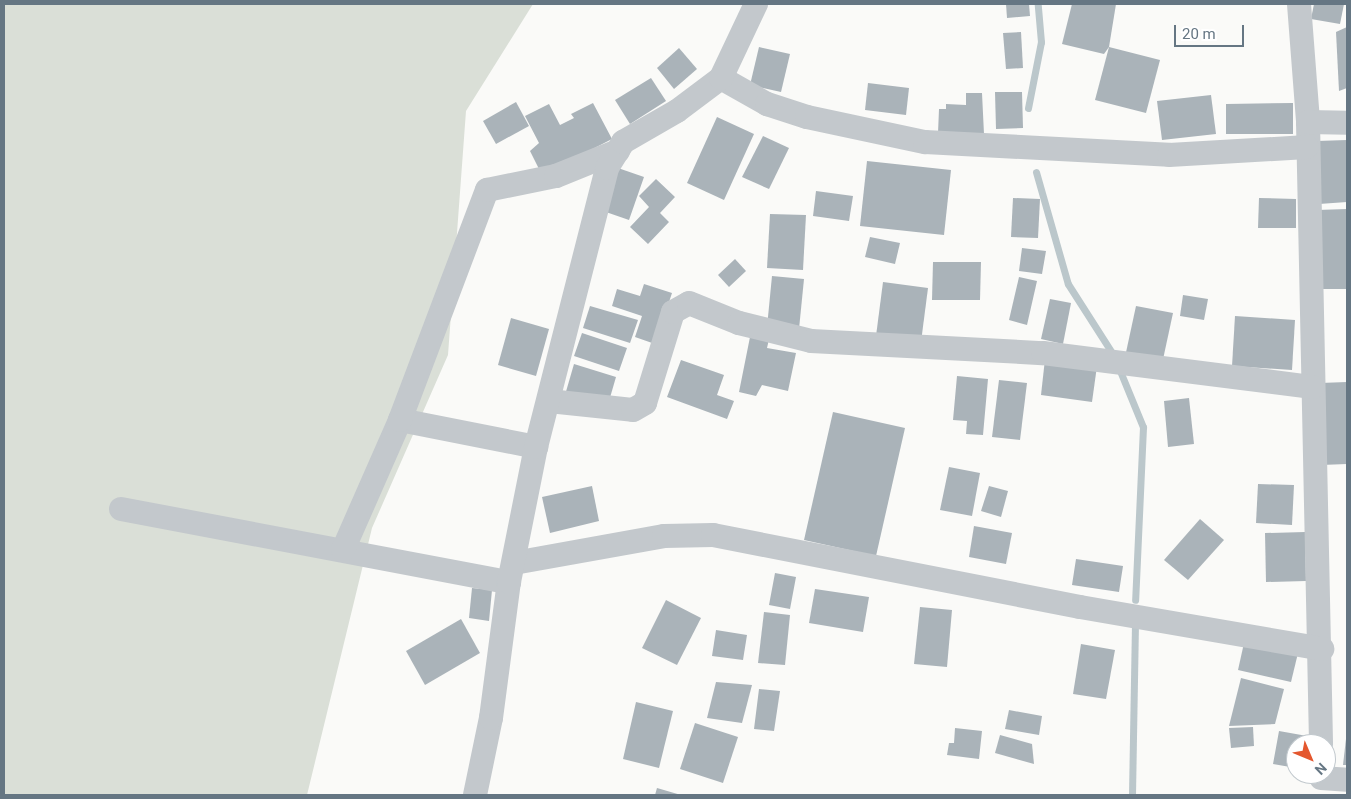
<!DOCTYPE html>
<html>
<head>
<meta charset="utf-8">
<style>
	body { margin:0 }
	#map { position:relative; width:1351px; height:799px; overflow:hidden; background:#fafaf8; font-family:Roboto,sans-serif }
	div>[style] { position:absolute }
	[style*='--x'] { left:calc(var(--x)*1px); top:calc(var(--y)*1px); width:calc(var(--w)*1px); rotate:calc(var(--a)*1deg) }
	.green>* { inset:0; background:#dadfd7 }
	.stream>* { height:7px; margin:-3.5px; padding:0 3.5px; transform-origin:3.5px; border-radius:3.5px; background:#bbc7cb }
	.building>* { inset:0; background:#aab3b9 }
	.minor>* { height:24px; margin:-12px; padding:0 12px; transform-origin:12px; border-radius:12px; background:#c3c8cc }
	span { translate:-50% -50%; white-space:nowrap; text-align:center; line-height:1.15; -webkit-text-stroke:5px #fff; paint-order:stroke }
	.frame { position:absolute; inset:0; border:5px solid #657683; pointer-events:none }
	.north { position:absolute; left:1286px; top:734px; width:50px; height:50px; box-sizing:border-box; background:#fff; border:1px solid #c1c8cd; border-radius:50%; rotate:135deg; font-size:14px; font-weight:700; line-height:20px; text-align:center; color:#657683 }
	.north::after { content:''; display:block; margin:auto; width:18px; height:22px; background:#e4572e; clip-path:polygon(50% 0,100% 100%,50% 72%,0 100%) }
	.scale { position:absolute; left:1174px; top:25px; width:70px; height:22px; box-sizing:border-box; border:2px solid #657683; border-top:0; padding-left:6px; font-size:15px; line-height:18px; white-space:nowrap; color:#657683; -webkit-text-stroke:4px #fff; paint-order:stroke }
</style>
</head>
<body>
<div id="map">
	<div class="green">
		<i style="clip-path:polygon(4px 4px,533px 4px,466px 111px,448px 355px,372px 528px,307px 795px,4px 795px)"></i>
	</div>
	<div class="stream">
		<i style="--x:1028;--y:108;--w:67;--a:-78.9"></i>
		<i style="--x:1041;--y:42;--w:38;--a:-95"></i>
		<i style="--x:1036;--y:172;--w:116;--a:74.1"></i>
		<i style="--x:1068;--y:284;--w:85;--a:57.4"></i>
		<i style="--x:1118;--y:366;--w:66;--a:67.7"></i>
		<i style="--x:1143;--y:427;--w:173;--a:92.6"></i>
		<i style="--x:1132;--y:795;--w:167;--a:-89"></i>
	</div>
	<div class="building">
		<i style="clip-path:polygon(1006px 4px,1029px 4px,1030px 16px,1007px 18px)"></i>
		<i style="clip-path:polygon(1072px 4px,1116px 4px,1109px 47px,1104px 54px,1062px 44px)"></i>
		<i style="clip-path:polygon(1314px 4px,1344px 4px,1340px 24px,1311px 19px)"></i>
		<i style="clip-path:polygon(1347px 27px,1347px 88px,1339px 91px,1336px 32px)"></i>
		<i style="clip-path:polygon(1021px 32px,1023px 68px,1006px 69px,1003px 33px)"></i>
		<i style="clip-path:polygon(759px 47px,790px 54px,781px 92px,750px 85px)"></i>
		<i style="clip-path:polygon(1109px 47px,1160px 60px,1146px 113px,1095px 100px)"></i>
		<i style="clip-path:polygon(679px 48px,697px 69px,674px 89px,657px 68px)"></i>
		<i style="clip-path:polygon(651px 78px,666px 101px,630px 124px,615px 100px)"></i>
		<i style="clip-path:polygon(868px 83px,909px 88px,906px 115px,865px 110px)"></i>
		<i style="clip-path:polygon(995px 92px,1022px 92px,1023px 128px,996px 129px)"></i>
		<i style="clip-path:polygon(966px 93px,982px 93px,984px 134px,938px 133px,939px 109px,946px 109px,946px 104px,966px 105px)"></i>
		<i style="clip-path:polygon(1211px 95px,1216px 134px,1162px 140px,1157px 101px)"></i>
		<i style="clip-path:polygon(516px 102px,529px 126px,496px 144px,483px 121px)"></i>
		<i style="clip-path:polygon(593px 103px,612px 139px,542px 175px,530px 151px,539px 143px,525px 116px,549px 104px,560px 125px,574px 118px,571px 114px)"></i>
		<i style="clip-path:polygon(1293px 103px,1293px 134px,1226px 134px,1226px 104px)"></i>
		<i style="clip-path:polygon(717px 117px,754px 134px,724px 200px,687px 183px)"></i>
		<i style="clip-path:polygon(763px 136px,789px 148px,769px 189px,742px 177px)"></i>
		<i style="clip-path:polygon(1347px 140px,1347px 202px,1319px 204px,1317px 141px)"></i>
		<i style="clip-path:polygon(867px 161px,951px 170px,944px 235px,860px 226px)"></i>
		<i style="clip-path:polygon(618px 168px,644px 177px,629px 220px,603px 211px)"></i>
		<i style="clip-path:polygon(656px 179px,675px 197px,660px 213px,669px 222px,648px 244px,630px 227px,649px 207px,639px 196px)"></i>
		<i style="clip-path:polygon(816px 191px,853px 196px,849px 221px,813px 216px)"></i>
		<i style="clip-path:polygon(1013px 198px,1040px 199px,1038px 238px,1011px 237px)"></i>
		<i style="clip-path:polygon(1259px 198px,1296px 199px,1296px 228px,1258px 228px)"></i>
		<i style="clip-path:polygon(1347px 209px,1347px 289px,1318px 289px,1317px 210px)"></i>
		<i style="clip-path:polygon(770px 214px,806px 215px,803px 270px,767px 268px)"></i>
		<i style="clip-path:polygon(870px 237px,900px 243px,895px 264px,865px 257px)"></i>
		<i style="clip-path:polygon(1022px 248px,1046px 251px,1042px 274px,1019px 271px)"></i>
		<i style="clip-path:polygon(735px 259px,746px 271px,729px 287px,718px 275px)"></i>
		<i style="clip-path:polygon(933px 262px,981px 262px,980px 300px,932px 300px)"></i>
		<i style="clip-path:polygon(772px 276px,804px 279px,799px 329px,767px 327px)"></i>
		<i style="clip-path:polygon(1019px 277px,1037px 281px,1027px 325px,1009px 320px)"></i>
		<i style="clip-path:polygon(883px 282px,928px 288px,921px 342px,876px 336px)"></i>
		<i style="clip-path:polygon(644px 284px,672px 293px,655px 344px,635px 337px,642px 316px,612px 306px,617px 289px,640px 296px)"></i>
		<i style="clip-path:polygon(1183px 295px,1208px 299px,1204px 320px,1180px 316px)"></i>
		<i style="clip-path:polygon(1050px 299px,1071px 303px,1063px 344px,1041px 339px)"></i>
		<i style="clip-path:polygon(590px 306px,638px 320px,630px 343px,583px 328px)"></i>
		<i style="clip-path:polygon(1136px 306px,1173px 313px,1162px 364px,1125px 357px)"></i>
		<i style="clip-path:polygon(1235px 316px,1295px 320px,1292px 370px,1232px 366px)"></i>
		<i style="clip-path:polygon(511px 318px,549px 329px,536px 376px,498px 365px)"></i>
		<i style="clip-path:polygon(751px 332px,770px 335px,767px 348px,796px 353px,788px 391px,762px 385px,756px 396px,739px 392px)"></i>
		<i style="clip-path:polygon(582px 333px,627px 348px,619px 371px,574px 356px)"></i>
		<i style="clip-path:polygon(1045px 359px,1097px 366px,1092px 402px,1041px 395px)"></i>
		<i style="clip-path:polygon(681px 360px,724px 375px,717px 395px,734px 401px,727px 419px,667px 397px)"></i>
		<i style="clip-path:polygon(574px 364px,616px 377px,607px 408px,565px 395px)"></i>
		<i style="clip-path:polygon(957px 376px,988px 379px,983px 435px,966px 434px,967px 421px,953px 420px)"></i>
		<i style="clip-path:polygon(999px 380px,1027px 383px,1020px 440px,992px 437px)"></i>
		<i style="clip-path:polygon(1347px 382px,1347px 464px,1321px 465px,1320px 383px)"></i>
		<i style="clip-path:polygon(1189px 398px,1194px 444px,1168px 447px,1164px 401px)"></i>
		<i style="clip-path:polygon(833px 412px,905px 428px,876px 556px,804px 540px)"></i>
		<i style="clip-path:polygon(949px 467px,980px 473px,972px 516px,940px 510px)"></i>
		<i style="clip-path:polygon(1258px 484px,1294px 485px,1292px 525px,1256px 523px)"></i>
		<i style="clip-path:polygon(592px 486px,599px 521px,550px 533px,542px 497px)"></i>
		<i style="clip-path:polygon(989px 486px,1008px 491px,1001px 517px,981px 511px)"></i>
		<i style="clip-path:polygon(1200px 519px,1224px 540px,1188px 580px,1164px 560px)"></i>
		<i style="clip-path:polygon(974px 526px,1012px 533px,1006px 564px,969px 557px)"></i>
		<i style="clip-path:polygon(1305px 532px,1306px 581px,1266px 582px,1265px 533px)"></i>
		<i style="clip-path:polygon(1076px 559px,1123px 566px,1119px 592px,1072px 585px)"></i>
		<i style="clip-path:polygon(775px 573px,796px 577px,790px 609px,769px 605px)"></i>
		<i style="clip-path:polygon(472px 588px,492px 590px,489px 621px,469px 618px)"></i>
		<i style="clip-path:polygon(815px 589px,869px 597px,863px 632px,809px 623px)"></i>
		<i style="clip-path:polygon(666px 600px,701px 618px,677px 665px,642px 648px)"></i>
		<i style="clip-path:polygon(920px 607px,952px 610px,947px 667px,914px 664px)"></i>
		<i style="clip-path:polygon(764px 612px,790px 615px,785px 665px,758px 663px)"></i>
		<i style="clip-path:polygon(461px 619px,480px 653px,425px 685px,406px 651px)"></i>
		<i style="clip-path:polygon(716px 630px,747px 635px,743px 660px,712px 656px)"></i>
		<i style="clip-path:polygon(1244px 643px,1298px 653px,1291px 682px,1238px 670px)"></i>
		<i style="clip-path:polygon(1081px 644px,1115px 650px,1106px 699px,1073px 694px)"></i>
		<i style="clip-path:polygon(1241px 678px,1284px 689px,1275px 724px,1229px 726px)"></i>
		<i style="clip-path:polygon(716px 682px,752px 685px,742px 723px,707px 718px)"></i>
		<i style="clip-path:polygon(759px 689px,780px 691px,774px 731px,754px 729px)"></i>
		<i style="clip-path:polygon(636px 702px,673px 711px,659px 768px,623px 759px)"></i>
		<i style="clip-path:polygon(1009px 710px,1042px 716px,1039px 735px,1005px 729px)"></i>
		<i style="clip-path:polygon(695px 723px,738px 737px,723px 783px,680px 769px)"></i>
		<i style="clip-path:polygon(1253px 727px,1254px 746px,1231px 748px,1229px 728px)"></i>
		<i style="clip-path:polygon(955px 728px,982px 731px,979px 759px,947px 755px,949px 743px,954px 743px)"></i>
		<i style="clip-path:polygon(1347px 730px,1347px 765px,1343px 765px)"></i>
		<i style="clip-path:polygon(1279px 731px,1307px 736px,1306px 744px,1296px 744px,1296px 768px,1273px 764px)"></i>
		<i style="clip-path:polygon(1000px 735px,1032px 744px,1034px 764px,995px 753px)"></i>
		<i style="clip-path:polygon(657px 788px,681px 795px,655px 795px)"></i>
	</div>
	<div class="minor">
		<i style="--x:1299;--y:4;--w:118;--a:85.6"></i>
		<i style="--x:1308;--y:122;--w:622;--a:88.8"></i>
		<i style="--x:721;--y:78;--w:53;--a:29.5"></i>
		<i style="--x:767;--y:104;--w:42;--a:18"></i>
		<i style="--x:807;--y:117;--w:121;--a:12"></i>
		<i style="--x:925;--y:142;--w:244;--a:3"></i>
		<i style="--x:1169;--y:155;--w:138;--a:-3.3"></i>
		<i style="--x:1308;--y:122;--w:39;--a:1"></i>
		<i style="--x:549;--y:401;--w:84;--a:6.1"></i>
		<i style="--x:633;--y:410;--w:14;--a:-30"></i>
		<i style="--x:645;--y:403;--w:95;--a:-72.9"></i>
		<i style="--x:673;--y:312;--w:18;--a:-29"></i>
		<i style="--x:689;--y:303;--w:54;--a:21.8"></i>
		<i style="--x:739;--y:323;--w:74;--a:14"></i>
		<i style="--x:811;--y:341;--w:232;--a:3"></i>
		<i style="--x:1043;--y:353;--w:272;--a:7.2"></i>
		<i style="--x:400;--y:420;--w:139;--a:11.2"></i>
		<i style="--x:121;--y:509;--w:395;--a:10.7"></i>
		<i style="--x:343;--y:550;--w:142;--a:-66.3"></i>
		<i style="--x:400;--y:420;--w:246;--a:-69.3"></i>
		<i style="--x:487;--y:190;--w:70;--a:-11.5"></i>
		<i style="--x:556;--y:176;--w:67;--a:-22"></i>
		<i style="--x:514;--y:563;--w:152;--a:-10.2"></i>
		<i style="--x:664;--y:536;--w:49;--a:-1.2"></i>
		<i style="--x:713;--y:535;--w:374;--a:11.1"></i>
		<i style="--x:1080;--y:607;--w:246;--a:9.8"></i>
		<i style="--x:1321;--y:778;--w:26;--a:4"></i>
		<i style="--x:475;--y:795;--w:79;--a:-78.3"></i>
		<i style="--x:491;--y:718;--w:137;--a:-82.5"></i>
		<i style="--x:509;--y:582;--w:138;--a:-78.7"></i>
		<i style="--x:536;--y:447;--w:288;--a:-75.7"></i>
		<i style="--x:607;--y:168;--w:31;--a:-58"></i>
		<i style="--x:623;--y:142;--w:62;--a:-29.9"></i>
		<i style="--x:677;--y:111;--w:55;--a:-36.9"></i>
		<i style="--x:721;--y:78;--w:82;--a:-64.7"></i>
	</div>
	<div class="frame"></div>
	<div class="north">N</div>
	<div class="scale">20 m</div>
</div>
</body>
</html>
